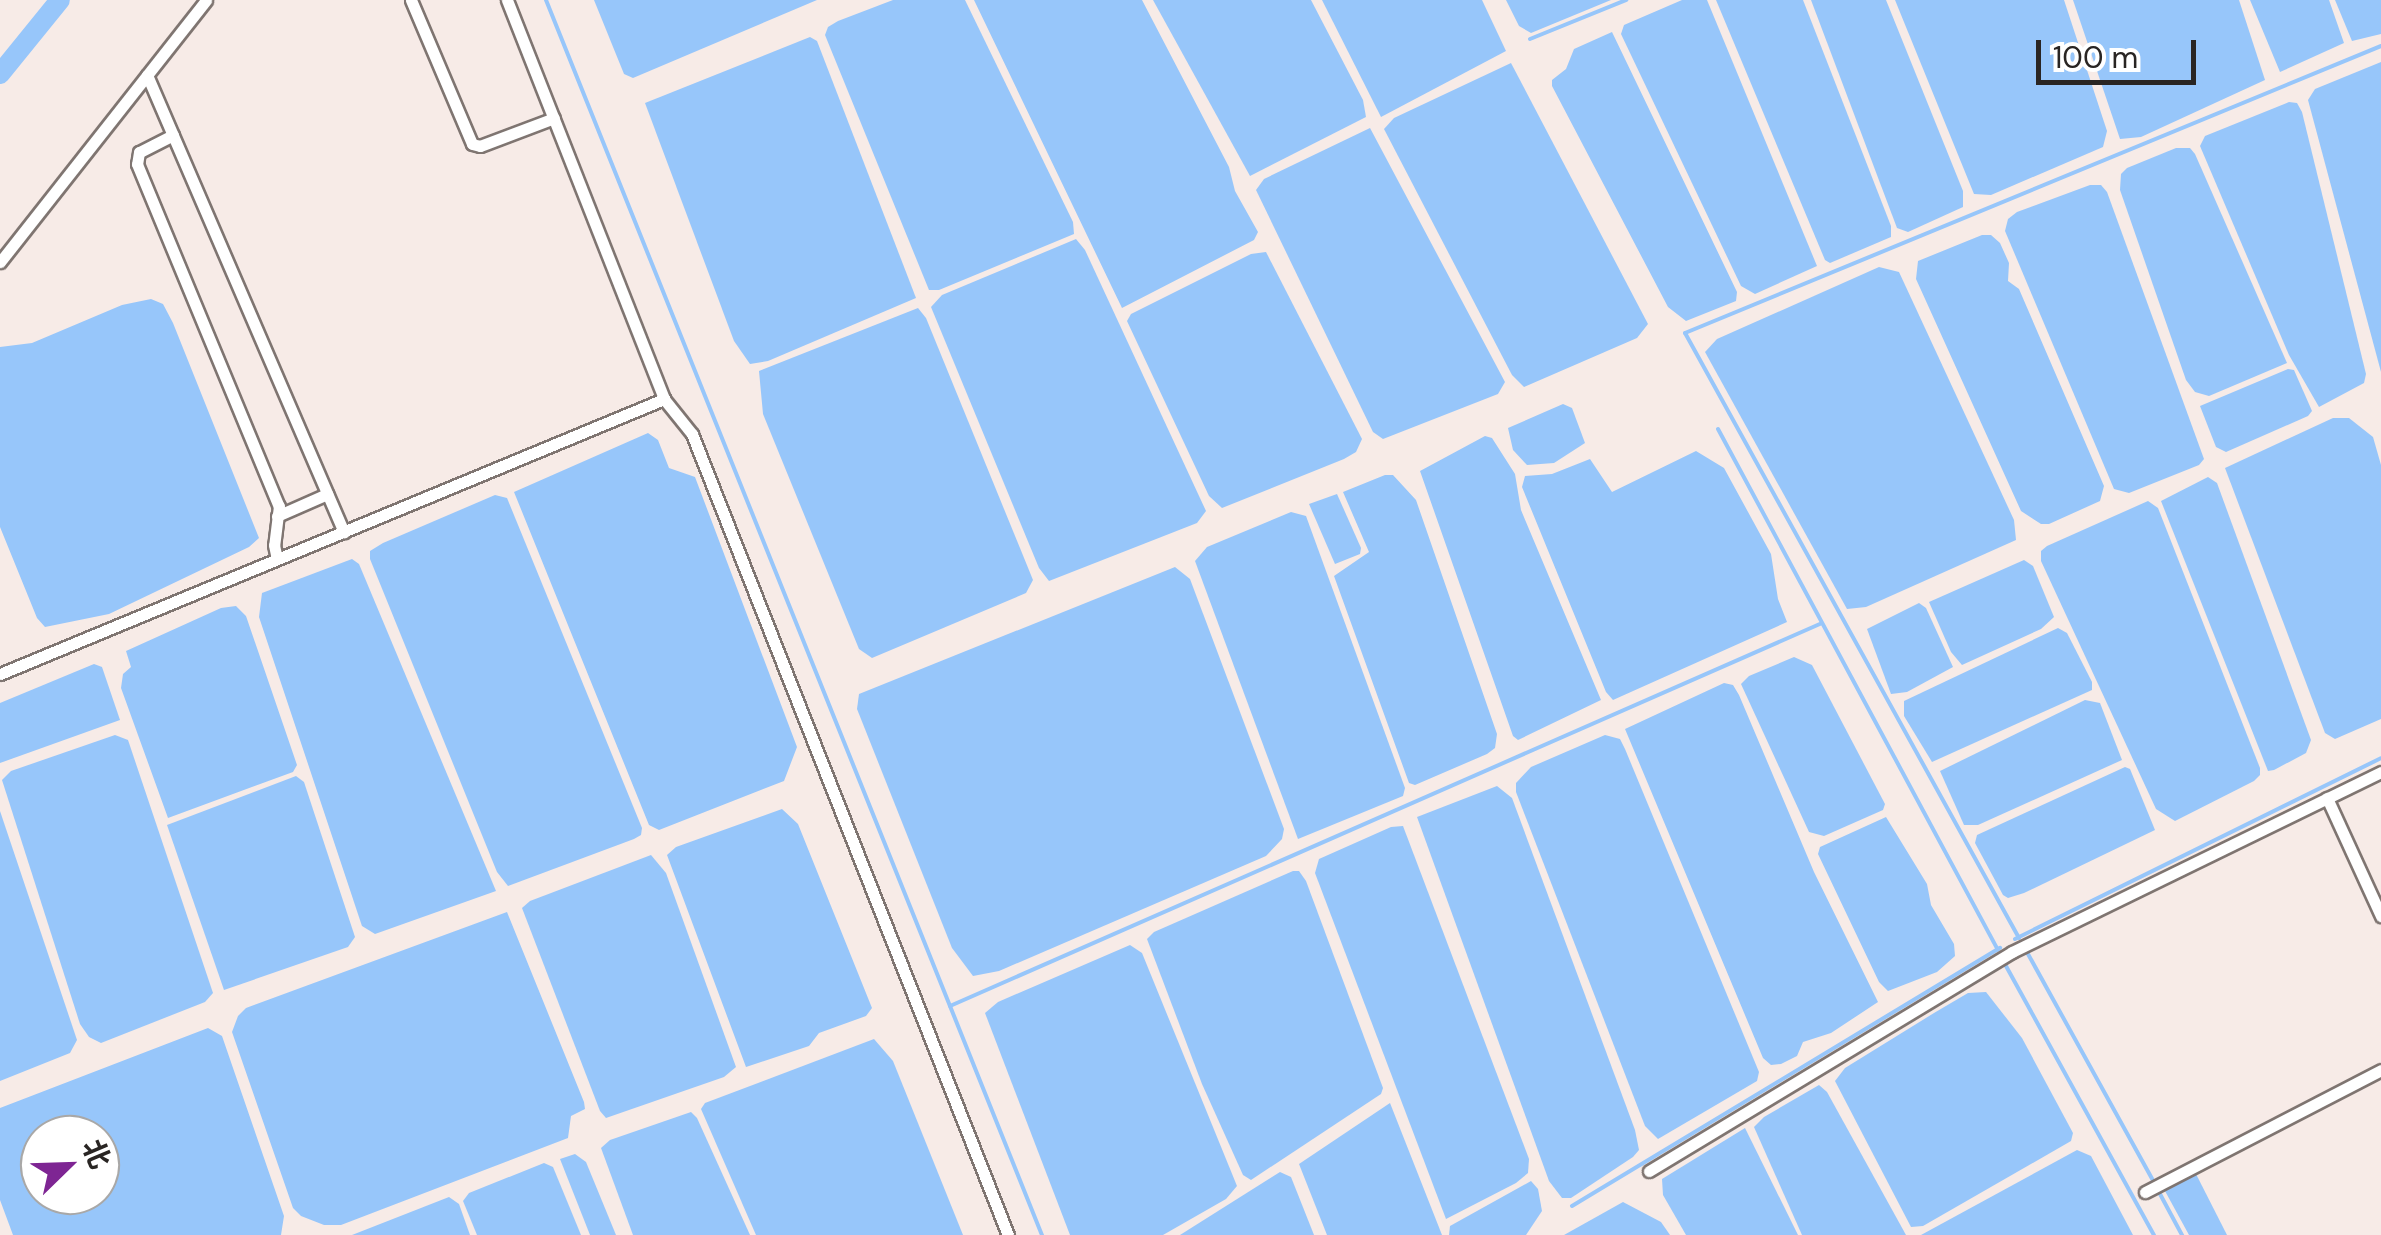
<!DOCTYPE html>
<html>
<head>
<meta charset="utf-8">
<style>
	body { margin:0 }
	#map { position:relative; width:2381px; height:1235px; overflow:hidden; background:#f7ebe7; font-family:"DM Sans","Noto Sans SC",sans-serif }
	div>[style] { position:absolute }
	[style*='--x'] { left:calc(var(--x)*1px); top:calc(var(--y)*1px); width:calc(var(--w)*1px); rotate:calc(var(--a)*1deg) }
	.water>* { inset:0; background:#97c6fa }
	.stream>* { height:4px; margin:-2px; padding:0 2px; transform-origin:2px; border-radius:2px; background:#97c6fa }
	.river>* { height:20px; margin:-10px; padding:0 10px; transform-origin:10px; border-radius:10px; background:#97c6fa }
	.roads { filter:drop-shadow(2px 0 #7f7571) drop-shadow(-2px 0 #7f7571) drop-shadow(0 2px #7f7571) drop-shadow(0 -2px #7f7571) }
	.street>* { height:11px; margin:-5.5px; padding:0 5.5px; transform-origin:5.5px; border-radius:5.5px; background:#fff }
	span { translate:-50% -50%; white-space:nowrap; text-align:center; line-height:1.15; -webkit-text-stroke:8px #fff; paint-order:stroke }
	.north { position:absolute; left:20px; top:1115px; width:100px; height:100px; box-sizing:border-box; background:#fff; border:2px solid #a9a8a7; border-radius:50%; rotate:67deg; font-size:28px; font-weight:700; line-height:40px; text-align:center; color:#292523 }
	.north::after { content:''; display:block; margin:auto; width:35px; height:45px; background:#7e2593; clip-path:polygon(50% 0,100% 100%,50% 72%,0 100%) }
	.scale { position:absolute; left:2036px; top:40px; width:160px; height:45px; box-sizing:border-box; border:5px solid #292523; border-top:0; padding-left:12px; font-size:30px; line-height:35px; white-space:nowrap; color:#292523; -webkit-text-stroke:8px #fff; paint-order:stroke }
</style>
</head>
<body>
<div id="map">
	<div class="water">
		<i style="clip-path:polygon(594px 0,817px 0,633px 78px,624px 74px)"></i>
		<i style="clip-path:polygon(893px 0,965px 0,1073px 222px,1074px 234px,939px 290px,929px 290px,825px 35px,828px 27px,838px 21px)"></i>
		<i style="clip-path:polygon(974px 0,1142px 0,1229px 167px,1235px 191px,1258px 232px,1254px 240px,1122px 308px)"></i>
		<i style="clip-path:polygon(1153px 0,1311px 0,1363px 100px,1366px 117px,1250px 176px)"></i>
		<i style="clip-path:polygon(1322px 0,1482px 0,1506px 51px,1381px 117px)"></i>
		<i style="clip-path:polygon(1506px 0,1611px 0,1531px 33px,1519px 26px)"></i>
		<i style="clip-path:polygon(1682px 0,1707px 0,1817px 266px,1755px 294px,1741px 286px,1621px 34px,1624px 25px)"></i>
		<i style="clip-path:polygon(1716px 0,1803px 0,1891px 226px,1891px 237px,1830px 263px,1825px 260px)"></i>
		<i style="clip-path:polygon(1811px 0,1886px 0,1963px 191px,1963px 207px,1908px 232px,1897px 228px)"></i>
		<i style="clip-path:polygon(1895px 0,2064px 0,2107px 131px,2103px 147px,1991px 195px,1974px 194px)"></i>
		<i style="clip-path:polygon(2073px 0,2239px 0,2265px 80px,2141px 137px,2120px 139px)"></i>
		<i style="clip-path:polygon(2250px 0,2329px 0,2344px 43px,2280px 72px)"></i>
		<i style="clip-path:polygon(2335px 0,2381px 0,2381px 34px,2352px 41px)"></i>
		<i style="clip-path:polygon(1612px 32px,1737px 292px,1736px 301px,1686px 321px,1668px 307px,1552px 86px,1552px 80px,1566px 69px,1574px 49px)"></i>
		<i style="clip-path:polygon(810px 37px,817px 41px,916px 298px,768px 361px,750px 364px,734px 341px,645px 103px)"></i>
		<i style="clip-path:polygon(2381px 62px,2381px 372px,2308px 100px,2315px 89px)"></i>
		<i style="clip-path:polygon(1511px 63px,1648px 324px,1637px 338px,1524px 387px,1512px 375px,1384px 129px,1394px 118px)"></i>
		<i style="clip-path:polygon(2289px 102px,2297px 103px,2302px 112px,2366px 374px,2364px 383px,2319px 407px,2289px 355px,2200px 146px,2205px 136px)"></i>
		<i style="clip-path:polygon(1370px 128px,1505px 382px,1498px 394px,1383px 439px,1373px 432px,1256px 190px,1264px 179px)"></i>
		<i style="clip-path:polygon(2176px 148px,2190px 148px,2195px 154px,2287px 363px,2209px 396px,2195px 392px,2186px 380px,2120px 190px,2121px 174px,2127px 168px)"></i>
		<i style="clip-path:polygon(2090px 185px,2101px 185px,2107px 192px,2204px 459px,2199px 465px,2129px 493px,2114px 489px,2005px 231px,2008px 219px,2017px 212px)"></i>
		<i style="clip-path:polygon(1982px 235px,1991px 235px,2000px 243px,2009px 263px,2008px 281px,2019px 289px,2104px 486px,2100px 501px,2049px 524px,2041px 524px,2021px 511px,1916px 279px,1918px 261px)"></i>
		<i style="clip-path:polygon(1076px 239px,1085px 250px,1206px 511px,1197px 523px,1049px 581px,1039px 568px,931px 307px,942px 295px)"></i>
		<i style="clip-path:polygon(1266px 252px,1362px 439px,1356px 452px,1344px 459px,1222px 508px,1209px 496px,1127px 321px,1131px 314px,1251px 254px)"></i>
		<i style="clip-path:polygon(1879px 267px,1899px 272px,2014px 520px,2016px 540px,1866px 607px,1847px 609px,1705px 352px,1717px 339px)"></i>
		<i style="clip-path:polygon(151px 299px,163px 304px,173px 323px,259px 538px,249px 547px,109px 614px,45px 627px,37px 618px,0 527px,0 347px,32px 343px,122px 305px)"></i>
		<i style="clip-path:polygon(918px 308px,926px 318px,1033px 580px,1026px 593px,872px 658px,859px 649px,763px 414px,759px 371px)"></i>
		<i style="clip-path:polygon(2288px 369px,2294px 370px,2312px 411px,2308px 416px,2226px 452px,2216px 447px,2200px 406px)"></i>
		<i style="clip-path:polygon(1563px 404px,1572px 408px,1585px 443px,1554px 463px,1527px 465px,1513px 450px,1508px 428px)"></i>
		<i style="clip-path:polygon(2333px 418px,2349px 418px,2373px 437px,2381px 465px,2381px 719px,2335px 739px,2325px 733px,2225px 468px)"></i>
		<i style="clip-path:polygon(648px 433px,658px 440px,669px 468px,695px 477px,797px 747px,784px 781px,659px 830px,649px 825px,514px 492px)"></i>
		<i style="clip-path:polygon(1485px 436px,1492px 438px,1515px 474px,1521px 510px,1601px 700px,1518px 740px,1513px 736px,1420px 471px)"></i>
		<i style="clip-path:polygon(1696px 451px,1724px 468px,1771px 554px,1778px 599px,1787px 622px,1613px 700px,1606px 692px,1522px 487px,1525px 476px,1552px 474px,1590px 459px,1612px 492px)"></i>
		<i style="clip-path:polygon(1385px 475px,1393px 475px,1416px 500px,1497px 734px,1495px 748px,1487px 754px,1415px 785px,1409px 783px,1334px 576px,1369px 552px,1343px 492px)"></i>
		<i style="clip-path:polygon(2208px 477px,2217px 483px,2311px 740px,2306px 753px,2274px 770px,2268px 771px,2161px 501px)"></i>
		<i style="clip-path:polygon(1337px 494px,1361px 548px,1360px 554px,1335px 564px,1309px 504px)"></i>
		<i style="clip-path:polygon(495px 495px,507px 498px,642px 828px,641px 835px,634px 839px,508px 886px,497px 872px,370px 559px,370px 551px,383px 543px)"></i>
		<i style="clip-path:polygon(2148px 501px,2158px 508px,2260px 768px,2260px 775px,2254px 781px,2175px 821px,2156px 809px,2041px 561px,2041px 551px,2047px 546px)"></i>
		<i style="clip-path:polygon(1291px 512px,1306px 516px,1405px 788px,1403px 796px,1298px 839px,1195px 561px,1207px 547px)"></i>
		<i style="clip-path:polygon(352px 559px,359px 564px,496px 891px,375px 934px,362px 926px,259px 617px,262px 593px)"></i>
		<i style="clip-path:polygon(2024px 560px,2033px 566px,2054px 617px,2041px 629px,1962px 665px,1951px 652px,1929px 602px)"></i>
		<i style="clip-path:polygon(1175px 567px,1190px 579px,1284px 829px,1282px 839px,1266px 856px,999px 971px,973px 976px,952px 948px,857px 709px,859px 694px)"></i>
		<i style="clip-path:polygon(1919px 603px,1926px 608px,1953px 667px,1907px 692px,1891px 694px,1867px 629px)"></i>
		<i style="clip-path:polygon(236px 606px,246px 616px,297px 765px,293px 772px,168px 818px,121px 688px,123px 674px,131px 667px,126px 651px,221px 608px)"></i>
		<i style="clip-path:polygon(2058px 628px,2067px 633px,2092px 682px,2092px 690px,1932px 762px,1904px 716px,1904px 701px)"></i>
		<i style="clip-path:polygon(1794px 657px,1812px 665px,1885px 804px,1883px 810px,1824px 836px,1809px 832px,1741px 684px,1749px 676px)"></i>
		<i style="clip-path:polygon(94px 664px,102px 667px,120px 720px,0 763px,0 703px)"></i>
		<i style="clip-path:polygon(1724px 683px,1733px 685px,1739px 695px,1814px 872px,1878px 1002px,1831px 1033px,1803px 1042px,1797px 1056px,1781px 1064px,1771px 1065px,1763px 1058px,1625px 729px)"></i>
		<i style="clip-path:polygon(2085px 700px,2100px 703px,2122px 760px,1978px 825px,1964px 825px,1940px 771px)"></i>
		<i style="clip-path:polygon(115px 735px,128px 740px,213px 993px,205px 1002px,101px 1043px,89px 1037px,80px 1024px,2px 780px,11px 771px)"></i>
		<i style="clip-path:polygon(1605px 735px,1620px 739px,1625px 749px,1759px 1072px,1757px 1081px,1658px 1139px,1645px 1126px,1516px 792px,1516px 783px,1531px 767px)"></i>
		<i style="clip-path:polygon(2125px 767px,2130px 769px,2155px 830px,2024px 893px,2008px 898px,2003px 895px,1975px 843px,1977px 835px)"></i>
		<i style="clip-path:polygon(296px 776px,304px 782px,355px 937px,348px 947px,224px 990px,167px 825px)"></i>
		<i style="clip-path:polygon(1497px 786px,1512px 798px,1635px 1130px,1639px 1150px,1633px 1157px,1571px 1198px,1562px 1198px,1549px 1181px,1417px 817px)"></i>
		<i style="clip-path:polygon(782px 809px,798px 824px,872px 1008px,866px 1016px,819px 1033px,809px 1046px,746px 1067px,667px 855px,676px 847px)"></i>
		<i style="clip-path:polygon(0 811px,77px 1040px,70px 1053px,0 1081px)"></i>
		<i style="clip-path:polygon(1886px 817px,1927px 884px,1931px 905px,1954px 944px,1955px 956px,1937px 972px,1888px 991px,1879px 982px,1818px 854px,1820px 847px)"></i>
		<i style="clip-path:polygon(1403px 826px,1529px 1159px,1528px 1173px,1516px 1183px,1446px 1219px,1315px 873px,1319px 859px,1391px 827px)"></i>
		<i style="clip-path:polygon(651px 855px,666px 873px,736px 1067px,724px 1077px,606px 1118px,600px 1111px,522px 908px,530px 901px)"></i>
		<i style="clip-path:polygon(1293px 871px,1299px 871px,1306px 881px,1383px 1088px,1381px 1094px,1251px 1180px,1243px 1175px,1202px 1084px,1147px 939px,1154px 932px)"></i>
		<i style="clip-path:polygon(507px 912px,584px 1102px,585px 1109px,571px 1116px,568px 1138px,341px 1225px,324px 1225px,301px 1216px,293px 1208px,232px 1032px,238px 1016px,246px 1008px)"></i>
		<i style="clip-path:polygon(1130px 945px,1142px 953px,1237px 1186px,1226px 1199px,1163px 1235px,1070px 1235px,985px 1013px,998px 1002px)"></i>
		<i style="clip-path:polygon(1986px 992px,2022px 1038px,2073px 1133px,2071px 1141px,1923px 1226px,1911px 1227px,1835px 1081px,1845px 1068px,1934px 1013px,1968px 993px)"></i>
		<i style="clip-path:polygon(evenodd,208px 1028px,222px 1036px,284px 1216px,281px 1235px,13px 1235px,0 1200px,0 1108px,208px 1028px,40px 1135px,100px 1135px,100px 1195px,40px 1195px,40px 1135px)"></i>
		<i style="clip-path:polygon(874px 1039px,893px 1061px,963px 1235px,756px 1235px,701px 1109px,705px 1103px)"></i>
		<i style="clip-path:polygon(1819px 1085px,1827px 1092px,1906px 1235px,1802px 1235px,1754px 1127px,1764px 1117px)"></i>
		<i style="clip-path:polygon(1390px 1103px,1442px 1235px,1327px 1235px,1299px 1164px)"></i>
		<i style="clip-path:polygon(691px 1112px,697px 1118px,750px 1235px,633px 1235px,601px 1148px,610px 1140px)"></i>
		<i style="clip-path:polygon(1745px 1128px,1798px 1235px,1686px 1235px,1663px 1195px,1662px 1179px)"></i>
		<i style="clip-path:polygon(2077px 1150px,2091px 1156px,2133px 1235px,1921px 1235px)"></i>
		<i style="clip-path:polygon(575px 1154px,586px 1162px,616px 1235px,590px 1235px,560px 1159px)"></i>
		<i style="clip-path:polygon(544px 1163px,553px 1167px,581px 1235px,477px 1235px,463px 1201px,469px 1193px)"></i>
		<i style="clip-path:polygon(1280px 1172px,1291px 1177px,1314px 1235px,1180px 1235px)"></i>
		<i style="clip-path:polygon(2196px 1174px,2227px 1235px,2189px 1235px,2165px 1191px)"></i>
		<i style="clip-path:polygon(1531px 1181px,1538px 1189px,1542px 1211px,1526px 1235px,1449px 1235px,1450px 1226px)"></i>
		<i style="clip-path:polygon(449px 1197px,459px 1204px,470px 1235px,352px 1235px)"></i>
		<i style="clip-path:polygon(1623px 1202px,1661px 1222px,1670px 1235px,1564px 1235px)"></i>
	</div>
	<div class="stream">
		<i style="--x:546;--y:0;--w:1331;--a:68.12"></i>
		<i style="--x:1530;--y:39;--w:104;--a:-22.1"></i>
		<i style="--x:1718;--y:429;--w:591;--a:61.75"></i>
		<i style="--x:2019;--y:938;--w:691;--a:-118.9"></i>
		<i style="--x:1685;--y:333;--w:753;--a:-22.41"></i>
		<i style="--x:2015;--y:939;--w:408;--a:-26.3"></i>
		<i style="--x:2028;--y:954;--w:257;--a:61.1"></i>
		<i style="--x:2006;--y:966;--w:307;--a:61.2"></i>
		<i style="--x:950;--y:1006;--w:950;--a:-23.71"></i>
		<i style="--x:2160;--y:1194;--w:47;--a:61.8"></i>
		<i style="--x:1572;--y:1206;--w:500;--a:-31.1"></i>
	</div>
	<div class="river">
		<i style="--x:0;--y:74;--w:95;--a:-51"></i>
	</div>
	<div class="roads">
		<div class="street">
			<i style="--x:411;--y:0;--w:156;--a:67"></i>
			<i style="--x:472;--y:144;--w:8;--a:14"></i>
			<i style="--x:480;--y:146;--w:79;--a:-20.7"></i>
			<i style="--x:507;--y:0;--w:429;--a:68.5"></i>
			<i style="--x:664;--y:399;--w:45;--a:51.3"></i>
			<i style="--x:692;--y:434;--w:861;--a:68.47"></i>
			<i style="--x:147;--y:75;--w:498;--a:66.7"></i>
			<i style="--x:173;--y:135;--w:38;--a:153"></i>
			<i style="--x:139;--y:152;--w:12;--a:99"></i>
			<i style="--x:137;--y:164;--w:370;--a:67.5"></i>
			<i style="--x:279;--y:506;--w:39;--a:97"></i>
			<i style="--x:274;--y:545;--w:14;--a:78"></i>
			<i style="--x:0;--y:262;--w:333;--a:-51.8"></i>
			<i style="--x:277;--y:516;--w:55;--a:-23.7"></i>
			<i style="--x:0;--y:674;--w:719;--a:-22.5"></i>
			<i style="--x:2327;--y:798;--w:130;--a:65.4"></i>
			<i style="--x:1649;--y:1171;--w:424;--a:-31.1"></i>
			<i style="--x:2012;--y:952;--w:411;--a:-26"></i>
			<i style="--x:2145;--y:1192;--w:266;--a:-27.3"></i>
		</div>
	</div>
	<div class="north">北</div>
	<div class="scale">100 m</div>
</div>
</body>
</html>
